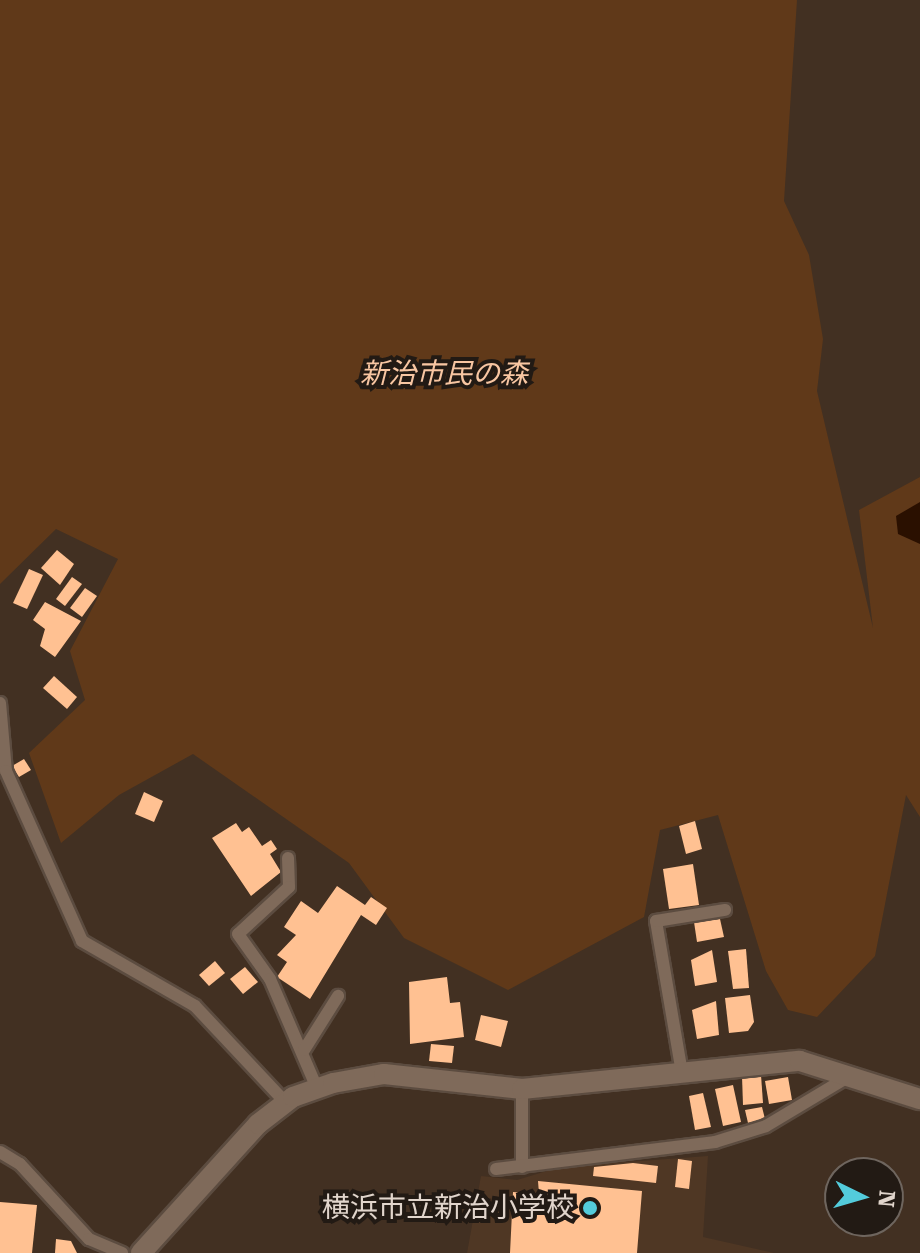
<!DOCTYPE html>
<html>
<head>
<meta charset="utf-8">
<style>
	body { margin:0 }
	#map { position:relative; width:920px; height:1253px; overflow:hidden; background:#423022; font-family:"Roboto Serif","Noto Sans JP",serif }
	div>[style] { position:absolute }
	[style*='--x'] { left:calc(var(--x)*1px); top:calc(var(--y)*1px); width:calc(var(--w)*1px); rotate:calc(var(--a)*1deg) }
	.built>* { inset:0; background:#4f3724 }
	.green>* { inset:0; background:#603919 }
	.water>* { inset:0; background:#2a1000 }
	.building>* { inset:0; background:#ffc192 }
	.roads { filter:drop-shadow(2px 0 #5c4c40) drop-shadow(-2px 0 #5c4c40) drop-shadow(0 2px #5c4c40) drop-shadow(0 -2px #5c4c40) }
	.service>* { height:12px; margin:-6px; padding:0 6px; transform-origin:6px; border-radius:6px; background:#7f6a5a }
	.minor>* { height:20px; margin:-10px; padding:0 10px; transform-origin:10px; border-radius:10px; background:#7f6a5a }
	.dots>* { width:22px; height:22px; translate:-50% -50%; box-sizing:border-box; border:4px solid #221a14; border-radius:50% }
	span { translate:-50% -50%; white-space:nowrap; text-align:center; line-height:1.15; -webkit-text-stroke:8px #221a14; paint-order:stroke }
	.park-label { font-size:28px; color:#f8c6a2; font-style:italic }
	.poi-label { font-size:28px; color:#e1d5cc }
	.right { translate:-100% -50%; text-align:right }
	.north { position:absolute; left:824px; top:1157px; width:80px; height:80px; box-sizing:border-box; background:#221a14; border:2px solid #6e655e; border-radius:50%; rotate:95deg; font-size:22px; font-weight:700; line-height:32px; text-align:center; color:#e1d5cc }
	.north::after { content:''; display:block; margin:auto; width:28px; height:36px; background:#53cbdb; clip-path:polygon(50% 0,100% 100%,50% 72%,0 100%) }
</style>
</head>
<body>
<div id="map">
	<div class="built">
		<i style="clip-path:polygon(708px 1156px,703px 1237px,774px 1253px,467px 1253px,481px 1176px,517px 1180px,560px 1167px)"></i>
	</div>
	<div class="green">
		<i style="clip-path:polygon(0 0,797px 0,784px 201px,809px 255px,823px 339px,817px 391px,873px 628px,859px 510px,920px 477px,920px 817px,906px 795px,875px 956px,817px 1017px,788px 1010px,766px 971px,718px 815px,660px 830px,644px 917px,508px 990px,404px 938px,349px 863px,193px 754px,119px 795px,61px 843px,29px 753px,85px 700px,70px 651px,118px 559px,56px 529px,0 584px)"></i>
	</div>
	<div class="water">
		<i style="clip-path:polygon(920px 502px,920px 544px,898px 534px,896px 516px)"></i>
	</div>
	<div class="building">
		<i style="clip-path:polygon(57px 550px,74px 564px,60px 585px,41px 568px)"></i>
		<i style="clip-path:polygon(29px 569px,43px 575px,27px 609px,13px 603px)"></i>
		<i style="clip-path:polygon(72px 577px,82px 584px,65px 606px,56px 599px)"></i>
		<i style="clip-path:polygon(85px 588px,97px 596px,82px 617px,70px 608px)"></i>
		<i style="clip-path:polygon(45px 602px,81px 621px,55px 657px,40px 646px,45px 629px,33px 620px)"></i>
		<i style="clip-path:polygon(54px 676px,77px 697px,67px 709px,43px 688px)"></i>
		<i style="clip-path:polygon(24px 759px,31px 770px,19px 777px,12px 766px)"></i>
		<i style="clip-path:polygon(144px 792px,163px 801px,154px 822px,135px 814px)"></i>
		<i style="clip-path:polygon(695px 821px,702px 849px,686px 854px,679px 826px)"></i>
		<i style="clip-path:polygon(236px 823px,242px 832px,249px 827px,262px 846px,271px 840px,277px 849px,270px 854px,281px 872px,251px 896px,212px 838px)"></i>
		<i style="clip-path:polygon(693px 864px,699px 905px,669px 909px,663px 869px)"></i>
		<i style="clip-path:polygon(337px 886px,365px 905px,371px 897px,387px 908px,376px 925px,361px 915px,310px 999px,277px 977px,287px 962px,277px 955px,296px 935px,284px 927px,301px 901px,318px 913px)"></i>
		<i style="clip-path:polygon(720px 919px,724px 937px,697px 942px,694px 922px)"></i>
		<i style="clip-path:polygon(746px 949px,749px 988px,733px 989px,728px 951px)"></i>
		<i style="clip-path:polygon(712px 950px,717px 982px,695px 986px,691px 960px)"></i>
		<i style="clip-path:polygon(215px 961px,225px 973px,209px 986px,199px 975px)"></i>
		<i style="clip-path:polygon(245px 967px,258px 982px,243px 994px,230px 979px)"></i>
		<i style="clip-path:polygon(447px 977px,450px 1003px,460px 1002px,464px 1037px,410px 1044px,409px 982px)"></i>
		<i style="clip-path:polygon(750px 995px,754px 1022px,748px 1031px,729px 1033px,725px 998px)"></i>
		<i style="clip-path:polygon(716px 1001px,719px 1035px,697px 1039px,692px 1010px)"></i>
		<i style="clip-path:polygon(481px 1015px,508px 1021px,501px 1047px,475px 1040px)"></i>
		<i style="clip-path:polygon(431px 1044px,454px 1046px,452px 1063px,429px 1061px)"></i>
		<i style="clip-path:polygon(761px 1075px,763px 1103px,743px 1105px,742px 1076px)"></i>
		<i style="clip-path:polygon(788px 1077px,792px 1100px,769px 1104px,765px 1081px)"></i>
		<i style="clip-path:polygon(733px 1085px,741px 1122px,723px 1126px,715px 1089px)"></i>
		<i style="clip-path:polygon(703px 1093px,711px 1127px,695px 1130px,689px 1096px)"></i>
		<i style="clip-path:polygon(762px 1107px,765px 1119px,748px 1123px,745px 1110px)"></i>
		<i style="clip-path:polygon(678px 1159px,692px 1161px,689px 1189px,675px 1187px)"></i>
		<i style="clip-path:polygon(633px 1163px,658px 1166px,656px 1183px,593px 1176px,594px 1167px)"></i>
		<i style="clip-path:polygon(538px 1181px,642px 1191px,637px 1253px,510px 1253px,513px 1192px,539px 1194px)"></i>
		<i style="clip-path:polygon(0 1202px,37px 1205px,32px 1253px,0 1253px)"></i>
		<i style="clip-path:polygon(56px 1239px,71px 1241px,77px 1253px,55px 1253px)"></i>
	</div>
	<div class="roads">
		<div class="service">
			<i style="--x:0;--y:703;--w:68;--a:85"></i>
			<i style="--x:6;--y:771;--w:186;--a:65.9"></i>
			<i style="--x:82;--y:941;--w:130;--a:29.9"></i>
			<i style="--x:195;--y:1006;--w:133;--a:46.8"></i>
			<i style="--x:288;--y:858;--w:29;--a:88"></i>
			<i style="--x:289;--y:887;--w:69;--a:137.3"></i>
			<i style="--x:238;--y:934;--w:55;--a:54.6"></i>
			<i style="--x:270;--y:979;--w:119;--a:66.7"></i>
			<i style="--x:304;--y:1050;--w:64;--a:-57.8"></i>
			<i style="--x:682;--y:1073;--w:154;--a:-99.7"></i>
			<i style="--x:656;--y:921;--w:70;--a:-9.1"></i>
			<i style="--x:522;--y:1089;--w:78;--a:90"></i>
			<i style="--x:0;--y:1152;--w:23;--a:31"></i>
			<i style="--x:20;--y:1164;--w:102;--a:47.4"></i>
			<i style="--x:89;--y:1239;--w:36;--a:23"></i>
			<i style="--x:496;--y:1169;--w:221;--a:-7"></i>
			<i style="--x:715;--y:1142;--w:53;--a:-17.4"></i>
			<i style="--x:766;--y:1126;--w:96;--a:-30.9"></i>
		</div>
		<div class="minor">
			<i style="--x:141;--y:1253;--w:174;--a:-47.8"></i>
			<i style="--x:258;--y:1124;--w:44;--a:-37.6"></i>
			<i style="--x:293;--y:1097;--w:42;--a:-19.3"></i>
			<i style="--x:333;--y:1083;--w:52;--a:-10"></i>
			<i style="--x:384;--y:1074;--w:139;--a:6.2"></i>
			<i style="--x:522;--y:1089;--w:279;--a:-5.8"></i>
			<i style="--x:800;--y:1061;--w:126;--a:17.6"></i>
		</div>
	</div>
	<div class="dots">
		<i style="left:590px;top:1208px;background:#53cbdb"></i>
	</div>
	<div class="park-label">
		<span style="left:444px;top:374px">新治市民の森</span>
	</div>
	<div class="poi-label">
		<span class="right" style="left:574px;top:1208px">横浜市立新治小学校</span>
	</div>
	<div class="north">N</div>
</div>
</body>
</html>
